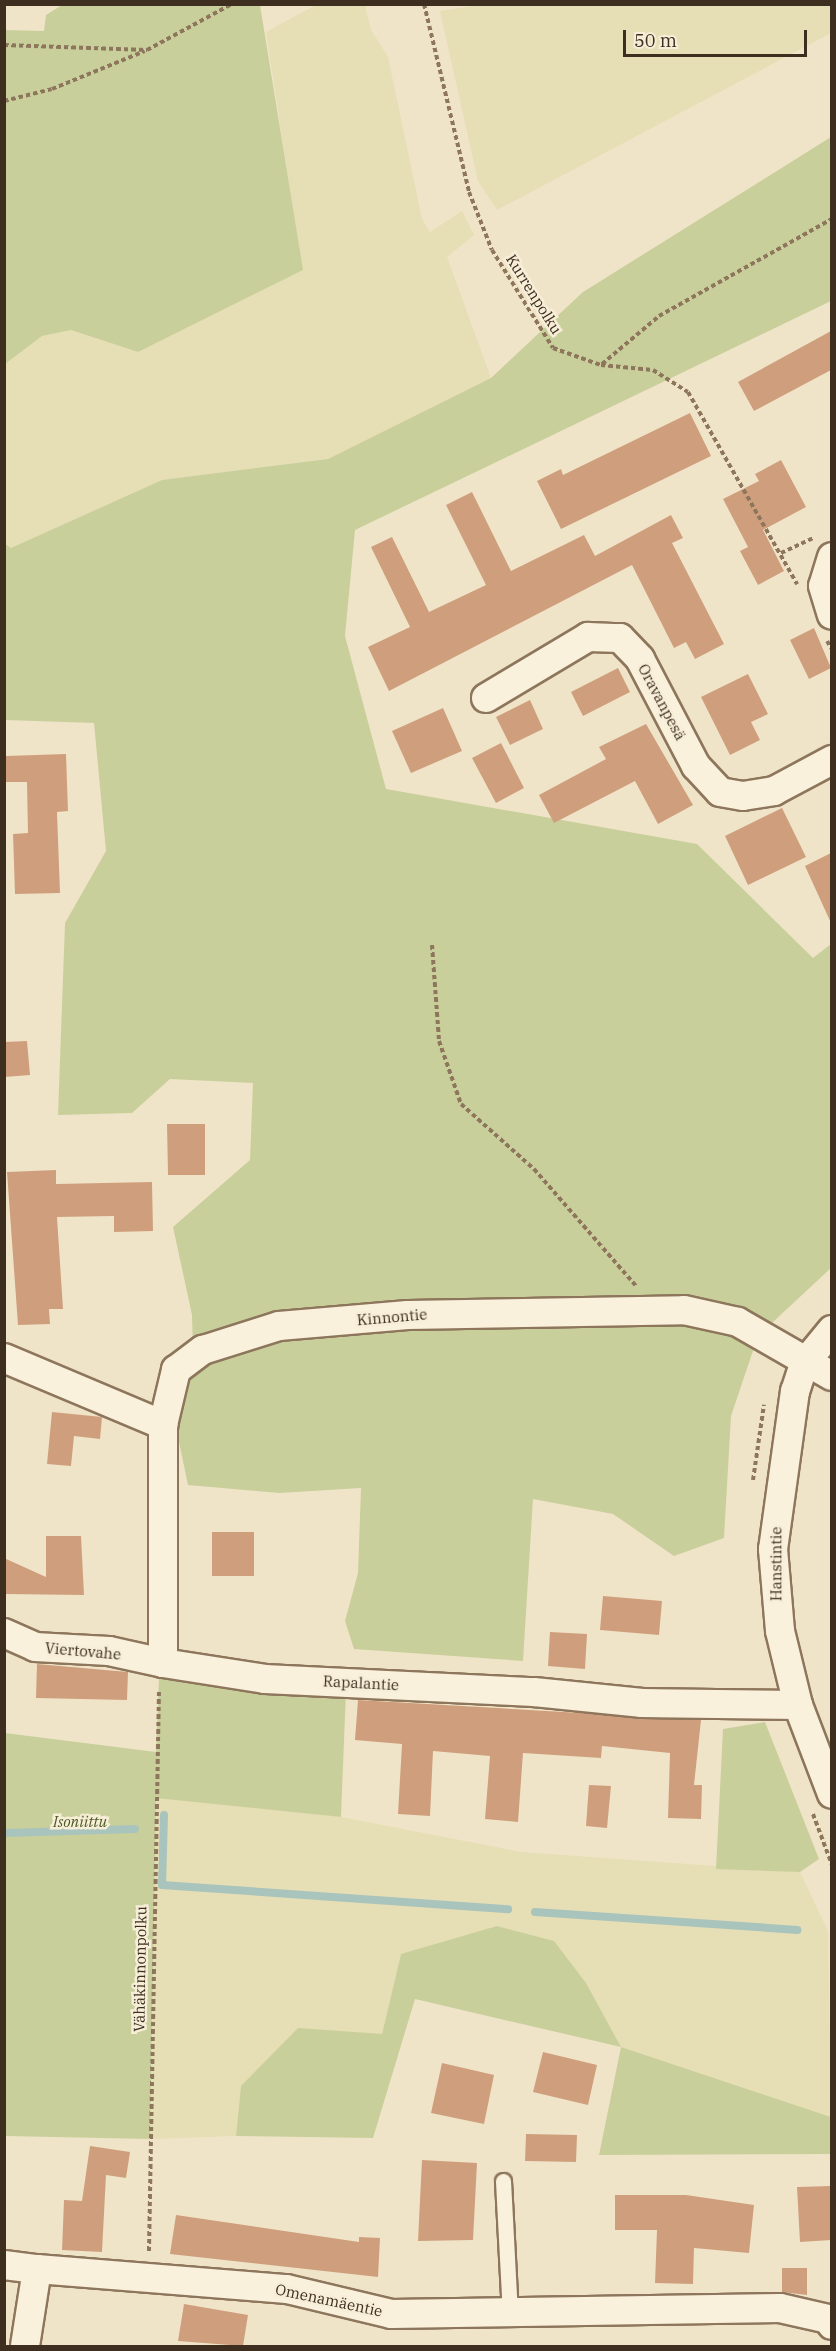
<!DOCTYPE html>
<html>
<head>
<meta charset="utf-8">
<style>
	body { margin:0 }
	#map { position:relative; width:836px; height:2351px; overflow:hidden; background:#f0e4c8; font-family:"IBM Plex Serif",serif }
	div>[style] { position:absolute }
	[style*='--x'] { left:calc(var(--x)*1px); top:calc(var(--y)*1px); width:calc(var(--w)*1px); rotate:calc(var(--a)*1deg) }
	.farmland>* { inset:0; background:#e6deb5 }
	.green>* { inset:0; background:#c9cf9b }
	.stream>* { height:8px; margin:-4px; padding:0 4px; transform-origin:4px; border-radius:4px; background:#a9c4bc }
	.building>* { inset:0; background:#cf9f7d }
	.path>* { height:4px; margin-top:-2px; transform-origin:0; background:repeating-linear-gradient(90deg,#8d765c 0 4.5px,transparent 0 7.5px) }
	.roads { filter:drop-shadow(2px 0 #8d765c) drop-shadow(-2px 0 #8d765c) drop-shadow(0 2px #8d765c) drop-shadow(0 -2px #8d765c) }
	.service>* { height:15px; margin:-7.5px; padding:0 7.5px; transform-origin:7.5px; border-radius:7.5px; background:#faf1dc }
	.minor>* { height:28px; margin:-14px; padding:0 14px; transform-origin:14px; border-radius:14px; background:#faf1dc }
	span { translate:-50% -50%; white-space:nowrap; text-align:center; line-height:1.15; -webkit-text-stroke:5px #f7eed8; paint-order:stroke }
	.street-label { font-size:15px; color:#3d2e20 }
	.park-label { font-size:15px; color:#4d5a26; font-style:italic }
	.frame { position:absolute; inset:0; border:6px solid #3d2e20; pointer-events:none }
	.scale { position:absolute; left:623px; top:30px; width:184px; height:27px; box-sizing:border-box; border:3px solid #3d2e20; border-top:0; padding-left:8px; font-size:18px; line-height:21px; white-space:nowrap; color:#3d2e20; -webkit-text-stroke:4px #f7eed8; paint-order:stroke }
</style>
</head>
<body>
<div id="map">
	<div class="farmland">
		<i style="clip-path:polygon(486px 4px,831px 5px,831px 33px,497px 210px,478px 181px,440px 11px)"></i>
		<i style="clip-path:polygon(316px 5px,365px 5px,371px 30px,388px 57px,422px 219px,430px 232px,462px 211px,474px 235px,447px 257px,491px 378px,328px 459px,162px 480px,11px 548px,4px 543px,4px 364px,42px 336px,71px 330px,138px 352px,302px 270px,266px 32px)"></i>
		<i style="clip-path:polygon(156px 1797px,341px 1817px,521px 1852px,800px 1872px,828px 1931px,831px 2117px,621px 2047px,586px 1983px,401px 1954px,382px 2034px,241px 2086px,236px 2136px,150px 2139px)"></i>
	</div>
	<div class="green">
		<i style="clip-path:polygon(62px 5px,260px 5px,303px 270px,138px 352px,71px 330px,42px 336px,5px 364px,5px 30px,44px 31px,46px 15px)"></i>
		<i style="clip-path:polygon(831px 137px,831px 301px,355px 530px,345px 636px,386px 789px,697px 844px,813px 958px,831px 944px,831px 1268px,758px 1336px,731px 1416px,724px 1538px,674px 1556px,613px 1514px,533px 1499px,523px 1661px,354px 1649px,345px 1621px,358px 1573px,361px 1488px,279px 1493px,188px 1485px,170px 1399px,193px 1351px,192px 1315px,173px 1227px,250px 1160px,253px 1083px,170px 1079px,132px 1113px,58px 1115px,65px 923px,106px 851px,94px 723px,5px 720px,4px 543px,11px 548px,162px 480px,328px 459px,491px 378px,583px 292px)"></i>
		<i style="clip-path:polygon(159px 1678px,346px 1691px,341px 1817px,156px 1798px,150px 2139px,5px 2136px,5px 1733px,156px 1752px)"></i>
		<i style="clip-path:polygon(765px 1722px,819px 1859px,800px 1872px,716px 1869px,723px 1729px)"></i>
		<i style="clip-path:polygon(497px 1926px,554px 1941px,586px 1983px,621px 2047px,831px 2117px,831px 2154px,599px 2155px,621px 2047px,415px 1999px,373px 2138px,236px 2136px,241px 2086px,298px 2028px,382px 2034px,401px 1954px)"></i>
	</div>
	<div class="stream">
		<i style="--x:164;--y:1815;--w:70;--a:91.6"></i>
		<i style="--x:162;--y:1885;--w:347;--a:4"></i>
		<i style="--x:4;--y:1833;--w:131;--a:-1.7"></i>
		<i style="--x:535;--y:1912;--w:263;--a:3.9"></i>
	</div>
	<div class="building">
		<i style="clip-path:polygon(831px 331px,831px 370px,754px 411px,738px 382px)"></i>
		<i style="clip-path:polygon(690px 413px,711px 456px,561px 529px,537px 481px,561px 469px,563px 475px)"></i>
		<i style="clip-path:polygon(781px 460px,806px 507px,763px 530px,784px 571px,758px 585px,740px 551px,748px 547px,723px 499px,759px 481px,755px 474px)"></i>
		<i style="clip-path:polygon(472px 492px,511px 571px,584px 535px,595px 556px,671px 515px,683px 538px,672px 543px,724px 644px,695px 659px,686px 642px,674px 648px,632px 565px,389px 691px,368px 647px,410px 627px,371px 547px,392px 537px,429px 612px,486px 585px,446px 505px)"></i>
		<i style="clip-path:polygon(814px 628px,831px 668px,809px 679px,790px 640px)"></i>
		<i style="clip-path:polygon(618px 668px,630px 692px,583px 716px,571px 692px)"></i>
		<i style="clip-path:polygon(748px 674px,768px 714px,751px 722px,760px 740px,730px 755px,701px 697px)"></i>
		<i style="clip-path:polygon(530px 700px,543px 729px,510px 745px,496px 717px)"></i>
		<i style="clip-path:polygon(443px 708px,462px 751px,411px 773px,392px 731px)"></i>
		<i style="clip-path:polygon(646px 724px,693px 805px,658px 824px,635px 781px,554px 823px,539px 795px,606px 759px,599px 747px)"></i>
		<i style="clip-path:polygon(501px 743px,524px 788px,496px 803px,472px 758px)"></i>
		<i style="clip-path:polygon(66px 754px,68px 811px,57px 812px,60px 893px,15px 894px,13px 834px,28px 833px,27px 782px,6px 782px,6px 756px)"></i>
		<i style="clip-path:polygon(782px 808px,806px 857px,748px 885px,725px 836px)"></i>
		<i style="clip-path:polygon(831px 853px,831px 923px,805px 866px)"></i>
		<i style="clip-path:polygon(27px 1041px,30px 1075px,4px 1077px,4px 1042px)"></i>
		<i style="clip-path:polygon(167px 1124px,205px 1124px,205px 1175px,168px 1175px)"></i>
		<i style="clip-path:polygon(56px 1170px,56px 1184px,152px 1182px,153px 1231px,114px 1232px,114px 1216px,57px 1217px,63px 1309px,49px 1309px,50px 1324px,18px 1325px,7px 1172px)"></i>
		<i style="clip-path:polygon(52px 1412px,102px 1417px,100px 1439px,74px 1436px,71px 1466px,47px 1464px)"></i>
		<i style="clip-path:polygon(212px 1532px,254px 1532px,254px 1576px,212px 1576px)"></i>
		<i style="clip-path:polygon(46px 1536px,81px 1536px,84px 1595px,4px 1594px,4px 1558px,46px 1577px)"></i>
		<i style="clip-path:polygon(603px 1596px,662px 1601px,659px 1635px,600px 1630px)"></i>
		<i style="clip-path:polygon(550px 1632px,587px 1634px,585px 1669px,548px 1666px)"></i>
		<i style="clip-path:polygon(37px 1664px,128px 1672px,127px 1700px,36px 1698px)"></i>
		<i style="clip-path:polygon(358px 1700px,701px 1720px,694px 1785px,702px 1785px,701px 1819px,668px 1818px,670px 1753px,602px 1746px,601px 1758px,523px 1753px,518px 1822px,485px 1819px,490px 1756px,433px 1751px,430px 1816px,398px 1814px,402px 1744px,355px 1740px)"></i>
		<i style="clip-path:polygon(589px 1785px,611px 1786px,607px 1828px,586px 1826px)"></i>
		<i style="clip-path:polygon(543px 2052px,597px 2065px,588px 2105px,533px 2092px)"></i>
		<i style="clip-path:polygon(442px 2063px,494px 2075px,484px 2124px,431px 2113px)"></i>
		<i style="clip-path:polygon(526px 2134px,577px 2135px,576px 2162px,525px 2161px)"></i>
		<i style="clip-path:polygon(90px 2146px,130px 2152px,126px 2178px,106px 2175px,102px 2252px,62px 2250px,64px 2200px,82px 2201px)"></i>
		<i style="clip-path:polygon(422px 2160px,477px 2163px,473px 2240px,418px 2241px)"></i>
		<i style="clip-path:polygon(831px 2186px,831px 2240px,800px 2242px,797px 2187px)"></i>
		<i style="clip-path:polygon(615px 2195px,686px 2195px,754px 2205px,749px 2253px,694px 2248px,693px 2284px,655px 2283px,657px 2230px,615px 2230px)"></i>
		<i style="clip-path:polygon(176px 2215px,359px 2242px,359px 2237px,380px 2238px,378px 2277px,170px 2254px)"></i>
		<i style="clip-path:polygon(782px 2268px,807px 2268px,807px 2295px,782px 2292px)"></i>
		<i style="clip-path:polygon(184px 2304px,248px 2315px,243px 2346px,178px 2341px)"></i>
	</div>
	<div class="path">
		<i style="--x:424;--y:4;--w:193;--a:76.5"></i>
		<i style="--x:469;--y:192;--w:62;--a:68.4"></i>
		<i style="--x:492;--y:250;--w:115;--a:58.1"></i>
		<i style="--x:553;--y:348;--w:51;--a:19.5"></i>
		<i style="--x:601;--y:365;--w:52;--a:5.5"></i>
		<i style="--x:653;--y:370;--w:41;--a:32.2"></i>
		<i style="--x:688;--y:392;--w:221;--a:60.4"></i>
		<i style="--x:4;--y:45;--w:143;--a:2"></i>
		<i style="--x:147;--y:50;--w:97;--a:-28.4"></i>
		<i style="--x:4;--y:101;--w:49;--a:-14"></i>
		<i style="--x:52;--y:89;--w:100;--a:-22.2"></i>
		<i style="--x:602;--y:364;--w:75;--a:-40.1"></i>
		<i style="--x:659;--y:316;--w:198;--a:-29.3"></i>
		<i style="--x:781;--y:553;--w:35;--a:-25"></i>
		<i style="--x:827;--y:641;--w:9;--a:58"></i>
		<i style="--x:432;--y:945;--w:96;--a:85.8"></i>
		<i style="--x:439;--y:1041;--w:67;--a:70.8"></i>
		<i style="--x:461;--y:1104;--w:98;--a:41.7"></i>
		<i style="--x:534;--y:1169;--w:155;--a:48.9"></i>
		<i style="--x:753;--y:1480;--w:76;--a:-81.7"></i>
		<i style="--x:813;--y:1814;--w:54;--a:69.6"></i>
		<i style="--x:149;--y:2251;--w:562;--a:-88.98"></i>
	</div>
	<div class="roads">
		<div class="service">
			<i style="--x:503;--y:2181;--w:133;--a:87"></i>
		</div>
		<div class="minor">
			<i style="--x:832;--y:557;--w:30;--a:107"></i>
			<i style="--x:823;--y:586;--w:30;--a:73"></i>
			<i style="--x:486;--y:698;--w:119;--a:-30.9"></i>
			<i style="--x:588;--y:637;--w:32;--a:2"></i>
			<i style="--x:620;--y:638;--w:29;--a:46"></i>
			<i style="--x:640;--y:659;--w:121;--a:62.4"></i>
			<i style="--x:696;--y:766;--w:35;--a:47"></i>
			<i style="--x:720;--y:792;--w:23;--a:10"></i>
			<i style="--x:743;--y:796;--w:31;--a:-9"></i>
			<i style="--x:774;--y:791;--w:66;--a:-28.1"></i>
			<i style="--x:832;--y:1330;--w:44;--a:129.5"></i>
			<i style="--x:804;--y:1364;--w:28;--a:108"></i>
			<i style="--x:795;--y:1391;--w:160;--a:97.9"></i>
			<i style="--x:773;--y:1549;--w:82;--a:85.1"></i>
			<i style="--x:780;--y:1631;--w:76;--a:76.3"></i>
			<i style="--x:798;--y:1705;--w:95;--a:69.1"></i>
			<i style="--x:4;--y:1358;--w:173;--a:22.8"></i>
			<i style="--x:163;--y:1425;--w:57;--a:-76.7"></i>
			<i style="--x:176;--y:1370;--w:34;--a:-37"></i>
			<i style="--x:203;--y:1350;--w:80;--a:-17.5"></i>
			<i style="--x:279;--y:1326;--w:129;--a:-4.9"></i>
			<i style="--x:408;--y:1315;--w:276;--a:-1"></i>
			<i style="--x:684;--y:1310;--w:55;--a:12.5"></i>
			<i style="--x:738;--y:1322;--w:108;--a:29.9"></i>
			<i style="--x:163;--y:1425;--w:238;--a:90"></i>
			<i style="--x:163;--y:1663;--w:103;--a:8.9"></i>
			<i style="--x:265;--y:1679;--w:269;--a:2.8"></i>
			<i style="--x:534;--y:1692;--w:109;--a:5.8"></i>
			<i style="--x:642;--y:1703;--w:156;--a:0.7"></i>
			<i style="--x:4;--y:1633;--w:34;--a:24"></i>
			<i style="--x:35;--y:1647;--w:74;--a:3.1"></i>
			<i style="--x:109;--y:1651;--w:55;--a:12.5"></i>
			<i style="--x:4;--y:2265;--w:33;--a:7"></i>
			<i style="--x:25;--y:2346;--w:78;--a:-81.1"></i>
			<i style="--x:37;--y:2269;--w:251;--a:4.6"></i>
			<i style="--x:287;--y:2289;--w:107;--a:13.5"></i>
			<i style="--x:391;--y:2314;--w:389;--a:-0.9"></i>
			<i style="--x:780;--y:2308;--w:49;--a:12.9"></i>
			<i style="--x:828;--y:2319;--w:7;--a:56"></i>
		</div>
	</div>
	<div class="street-label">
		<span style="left:534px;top:294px;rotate:58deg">Kurrenpolku</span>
		<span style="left:662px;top:702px;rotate:62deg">Oravanpesä</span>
		<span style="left:392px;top:1317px;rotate:-5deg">Kinnontie</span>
		<span style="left:776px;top:1564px;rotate:-90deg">Hanstintie</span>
		<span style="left:83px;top:1651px;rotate:5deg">Viertovahe</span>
		<span style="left:361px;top:1683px;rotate:3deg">Rapalantie</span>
		<span style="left:140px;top:1969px;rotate:-89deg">Vähäkinnonpolku</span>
		<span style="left:329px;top:2300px;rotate:12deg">Omenamäentie</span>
	</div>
	<div class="park-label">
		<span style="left:80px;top:1822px">Isoniittu</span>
	</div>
	<div class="frame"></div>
	<div class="scale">50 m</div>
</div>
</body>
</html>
